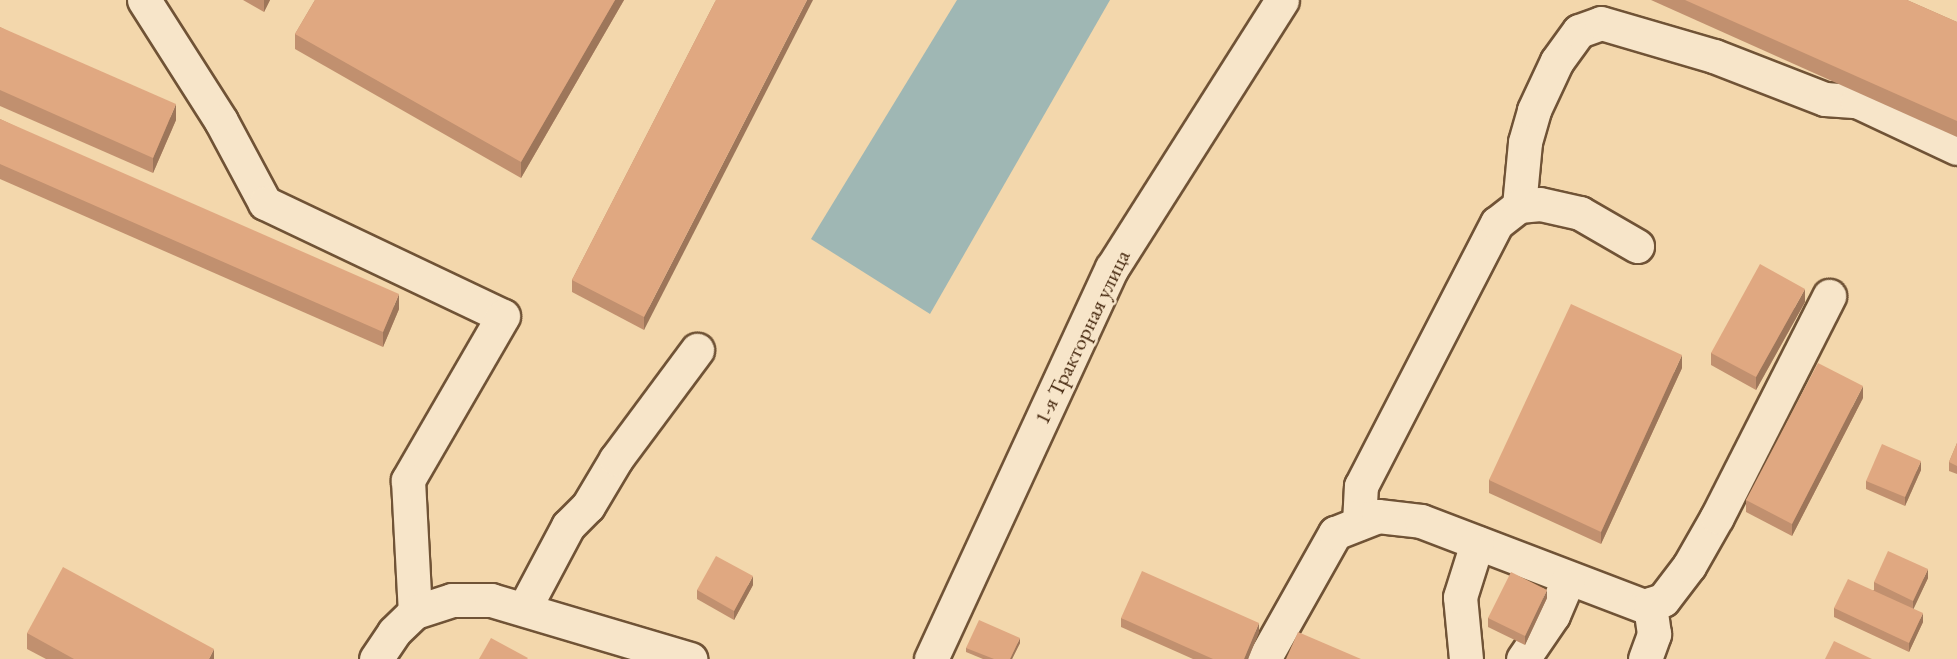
<!DOCTYPE html>
<html>
<head>
<meta charset="utf-8">
<style>
	body { margin:0 }
	#map { position:relative; width:1957px; height:659px; overflow:hidden; background:#f3d7ac; font-family:"EB Garamond",serif }
	div>[style] { position:absolute }
	[style*='--x'] { left:calc(var(--x)*1px); top:calc(var(--y)*1px); width:calc(var(--w)*1px); rotate:calc(var(--a)*1deg) }
	.water>* { inset:0; background:#9fb7b4 }
	.roads { filter:drop-shadow(2px 0 #705336) drop-shadow(-2px 0 #705336) drop-shadow(0 2px #705336) drop-shadow(0 -2px #705336) }
	.minor>* { height:33px; margin:-16.5px; padding:0 16.5px; transform-origin:16.5px; border-radius:16.5px; background:#f7e5c9 }
	.wall>* { inset:0; background:#c1906f }
	.shaded-wall>* { inset:0; background:#9d765a }
	.building>* { inset:0; background:#e0a881 }
	span { translate:-50% -50%; white-space:nowrap; text-align:center; line-height:1.15; -webkit-text-stroke:5px #f7e5c9; paint-order:stroke }
	.street-label { font-size:22px; color:#45270e }
</style>
</head>
<body>
<div id="map">
	<div class="water">
		<i style="clip-path:polygon(957px 0,1110px 0,930px 314px,811px 239px)"></i>
	</div>
	<div class="roads">
		<div class="minor">
			<i style="--x:144;--y:0;--w:143;--a:57.5"></i>
			<i style="--x:221;--y:121;--w:93;--a:61.8"></i>
			<i style="--x:265;--y:203;--w:263;--a:25.4"></i>
			<i style="--x:503;--y:316;--w:190;--a:120.1"></i>
			<i style="--x:408;--y:480;--w:132;--a:87"></i>
			<i style="--x:1519;--y:206;--w:64;--a:-84.6"></i>
			<i style="--x:1525;--y:142;--w:33;--a:-74"></i>
			<i style="--x:1534;--y:110;--w:54;--a:-64.9"></i>
			<i style="--x:1557;--y:61;--w:37;--a:-54"></i>
			<i style="--x:1579;--y:31;--w:23;--a:-20"></i>
			<i style="--x:1601;--y:23;--w:118;--a:16.3"></i>
			<i style="--x:1714;--y:56;--w:119;--a:21.2"></i>
			<i style="--x:1825;--y:99;--w:32;--a:4"></i>
			<i style="--x:1857;--y:101;--w:110;--a:25.2"></i>
			<i style="--x:1359;--y:523;--w:37;--a:-87"></i>
			<i style="--x:1361;--y:486;--w:296;--a:-62.7"></i>
			<i style="--x:1497;--y:223;--w:28;--a:-38"></i>
			<i style="--x:1519;--y:206;--w:21;--a:-5"></i>
			<i style="--x:1540;--y:204;--w:41;--a:12.7"></i>
			<i style="--x:1580;--y:213;--w:66;--a:30.1"></i>
			<i style="--x:525;--y:607;--w:92;--a:-62"></i>
			<i style="--x:568;--y:526;--w:28;--a:-45"></i>
			<i style="--x:588;--y:506;--w:55;--a:-59.2"></i>
			<i style="--x:616;--y:459;--w:136;--a:-53.4"></i>
			<i style="--x:376;--y:659;--w:32;--a:-56"></i>
			<i style="--x:394;--y:632;--w:29;--a:-44"></i>
			<i style="--x:415;--y:612;--w:39;--a:-18"></i>
			<i style="--x:452;--y:600;--w:39;--a:0"></i>
			<i style="--x:491;--y:600;--w:208;--a:16.5"></i>
			<i style="--x:931;--y:659;--w:431;--a:-65.2"></i>
			<i style="--x:1112;--y:268;--w:317;--a:-57.6"></i>
			<i style="--x:1264;--y:659;--w:145;--a:-60.6"></i>
			<i style="--x:1335;--y:533;--w:46;--a:-21.6"></i>
			<i style="--x:1378;--y:516;--w:43;--a:6.6"></i>
			<i style="--x:1421;--y:521;--w:239;--a:20.9"></i>
			<i style="--x:1644;--y:606;--w:20;--a:-18"></i>
			<i style="--x:1663;--y:600;--w:43;--a:-52.6"></i>
			<i style="--x:1689;--y:566;--w:56;--a:-60.3"></i>
			<i style="--x:1717;--y:517;--w:248;--a:-63.1"></i>
			<i style="--x:1466;--y:659;--w:62;--a:-95.5"></i>
			<i style="--x:1460;--y:597;--w:57;--a:-72.5"></i>
			<i style="--x:1523;--y:659;--w:53;--a:-55.7"></i>
			<i style="--x:1553;--y:615;--w:38;--a:-67"></i>
			<i style="--x:1645;--y:659;--w:27;--a:-70"></i>
			<i style="--x:1654;--y:634;--w:30;--a:-98"></i>
		</div>
	</div>
	<div class="wall">
		<i style="clip-path:polygon(243px 0,270px 0,264px 12px)"></i>
		<i style="clip-path:polygon(315px 0,624px 0,521px 178px,295px 49px,295px 34px)"></i>
		<i style="clip-path:polygon(716px 0,644px 330px,572px 292px,572px 280px)"></i>
		<i style="clip-path:polygon(1651px 0,1907px 0,1957px 22px,1957px 137px)"></i>
		<i style="clip-path:polygon(0 27px,176px 120px,153px 173px,0 106px)"></i>
		<i style="clip-path:polygon(0 119px,399px 309px,383px 347px,0 179px)"></i>
		<i style="clip-path:polygon(1805px 302px,1756px 390px,1711px 365px,1711px 353px)"></i>
		<i style="clip-path:polygon(1682px 368px,1601px 544px,1489px 493px,1489px 480px)"></i>
		<i style="clip-path:polygon(1863px 398px,1792px 536px,1746px 512px,1746px 500px)"></i>
		<i style="clip-path:polygon(1957px 443px,1957px 474px,1949px 471px,1949px 462px)"></i>
		<i style="clip-path:polygon(1921px 470px,1905px 506px,1866px 489px,1866px 481px)"></i>
		<i style="clip-path:polygon(1928px 578px,1913px 609px,1923px 622px,1909px 652px,1834px 617px,1834px 608px,1874px 590px,1874px 582px)"></i>
		<i style="clip-path:polygon(753px 585px,734px 620px,697px 599px,697px 590px)"></i>
		<i style="clip-path:polygon(1547px 598px,1525px 645px,1488px 627px,1488px 618px)"></i>
		<i style="clip-path:polygon(1121px 618px,1259px 632px,1248px 659px,1193px 659px,1121px 627px)"></i>
		<i style="clip-path:polygon(27px 633px,214px 659px,46px 659px,27px 649px)"></i>
		<i style="clip-path:polygon(1020px 643px,1012px 659px,983px 659px,966px 652px,966px 648px)"></i>
	</div>
	<div class="shaded-wall">
		<i style="clip-path:polygon(264px 0,270px 0,264px 12px)"></i>
		<i style="clip-path:polygon(615px 0,624px 0,521px 178px,521px 162px)"></i>
		<i style="clip-path:polygon(807px 0,813px 0,644px 330px,644px 317px)"></i>
		<i style="clip-path:polygon(176px 104px,176px 120px,153px 173px,153px 158px)"></i>
		<i style="clip-path:polygon(1805px 289px,1805px 302px,1756px 390px,1756px 377px)"></i>
		<i style="clip-path:polygon(399px 294px,399px 309px,383px 347px,383px 332px)"></i>
		<i style="clip-path:polygon(1682px 355px,1682px 368px,1601px 544px,1601px 532px)"></i>
		<i style="clip-path:polygon(1863px 386px,1863px 398px,1792px 536px,1792px 524px)"></i>
		<i style="clip-path:polygon(1921px 461px,1921px 470px,1905px 506px,1905px 497px)"></i>
		<i style="clip-path:polygon(1928px 569px,1928px 578px,1913px 610px,1913px 601px)"></i>
		<i style="clip-path:polygon(753px 576px,753px 585px,734px 620px,734px 611px)"></i>
		<i style="clip-path:polygon(1547px 590px,1547px 598px,1525px 645px,1525px 636px)"></i>
		<i style="clip-path:polygon(1923px 613px,1923px 622px,1909px 652px,1909px 643px)"></i>
		<i style="clip-path:polygon(1259px 623px,1259px 632px,1248px 659px,1244px 659px)"></i>
		<i style="clip-path:polygon(1020px 638px,1020px 643px,1012px 659px,1010px 659px)"></i>
		<i style="clip-path:polygon(214px 649px,214px 659px,209px 659px)"></i>
	</div>
	<div class="building">
		<i style="clip-path:polygon(315px 0,615px 0,521px 162px,295px 34px)"></i>
		<i style="clip-path:polygon(716px 0,807px 0,644px 317px,572px 280px)"></i>
		<i style="clip-path:polygon(1685px 0,1907px 0,1957px 22px,1957px 121px)"></i>
		<i style="clip-path:polygon(0 27px,176px 104px,153px 158px,0 90px)"></i>
		<i style="clip-path:polygon(0 119px,399px 294px,383px 332px,0 164px)"></i>
		<i style="clip-path:polygon(1760px 264px,1805px 289px,1756px 377px,1711px 353px)"></i>
		<i style="clip-path:polygon(1571px 304px,1682px 355px,1601px 532px,1489px 480px)"></i>
		<i style="clip-path:polygon(1818px 363px,1863px 386px,1792px 524px,1746px 500px)"></i>
		<i style="clip-path:polygon(1957px 443px,1957px 466px,1949px 462px)"></i>
		<i style="clip-path:polygon(1882px 444px,1921px 461px,1905px 497px,1866px 481px)"></i>
		<i style="clip-path:polygon(1888px 551px,1928px 569px,1913px 601px,1874px 582px)"></i>
		<i style="clip-path:polygon(716px 556px,753px 576px,734px 611px,697px 590px)"></i>
		<i style="clip-path:polygon(63px 567px,214px 649px,209px 659px,74px 659px,27px 633px)"></i>
		<i style="clip-path:polygon(1142px 571px,1259px 623px,1244px 659px,1213px 659px,1121px 618px)"></i>
		<i style="clip-path:polygon(1511px 572px,1547px 590px,1525px 636px,1488px 618px)"></i>
		<i style="clip-path:polygon(1848px 579px,1923px 613px,1909px 643px,1834px 608px)"></i>
		<i style="clip-path:polygon(979px 620px,1020px 638px,1010px 659px,994px 659px,966px 648px)"></i>
		<i style="clip-path:polygon(1298px 632px,1361px 659px,1286px 659px)"></i>
		<i style="clip-path:polygon(491px 638px,528px 658px,527px 659px,479px 659px)"></i>
		<i style="clip-path:polygon(1834px 641px,1872px 659px,1825px 659px)"></i>
	</div>
	<div class="street-label">
		<span style="left:1082px;top:337px;rotate:-64deg">1-я Тракторная улица</span>
	</div>
</div>
</body>
</html>
